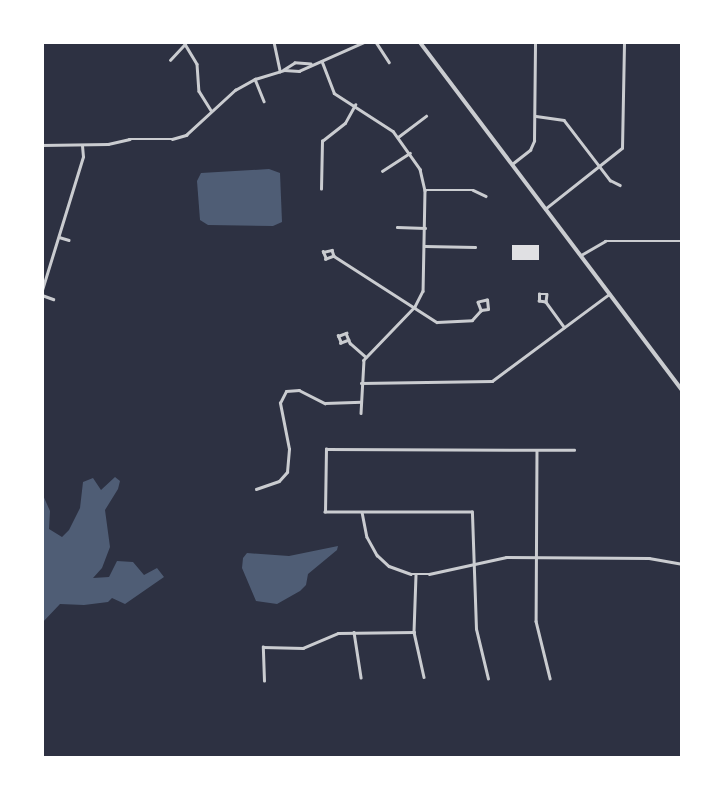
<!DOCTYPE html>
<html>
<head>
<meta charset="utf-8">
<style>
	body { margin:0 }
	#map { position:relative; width:724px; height:800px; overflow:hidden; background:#2d3142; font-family:"Fira Sans Condensed",sans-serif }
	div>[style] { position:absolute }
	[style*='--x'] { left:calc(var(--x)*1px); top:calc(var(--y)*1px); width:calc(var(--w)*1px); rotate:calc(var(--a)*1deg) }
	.water>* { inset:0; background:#4f5d75 }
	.building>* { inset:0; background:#e0e0e3 }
	.minor>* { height:2.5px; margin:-1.25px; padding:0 1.25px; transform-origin:1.25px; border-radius:1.25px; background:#caccd0 }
	.tertiary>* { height:3.5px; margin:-1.75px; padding:0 1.75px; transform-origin:1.75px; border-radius:1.75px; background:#caccd0 }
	span { translate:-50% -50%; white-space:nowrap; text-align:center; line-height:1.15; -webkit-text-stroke:5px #fff; paint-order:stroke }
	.frame { position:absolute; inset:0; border:44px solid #fff; pointer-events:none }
</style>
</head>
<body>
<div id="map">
	<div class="water">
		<i style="clip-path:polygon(269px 169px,280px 173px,282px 222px,273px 226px,208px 225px,200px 220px,197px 181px,201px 173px)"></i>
		<i style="clip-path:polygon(115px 477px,120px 481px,118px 489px,105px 510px,110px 547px,102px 568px,93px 578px,109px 577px,117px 561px,133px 562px,144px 575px,157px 568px,164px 577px,125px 604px,112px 598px,108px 602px,84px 605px,60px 604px,42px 623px,42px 493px,50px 511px,49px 529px,62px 537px,69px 530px,80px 508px,83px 482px,93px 478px,101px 490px)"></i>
		<i style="clip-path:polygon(338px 546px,337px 550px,308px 574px,306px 585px,300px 591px,277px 604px,256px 601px,242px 568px,243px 558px,247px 553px,289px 556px)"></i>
	</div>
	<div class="building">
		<i style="clip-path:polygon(512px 245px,539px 245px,539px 260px,512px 260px)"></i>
	</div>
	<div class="minor">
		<i style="--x:177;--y:42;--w:13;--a:0"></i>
		<i style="--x:274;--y:42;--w:30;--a:78"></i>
		<i style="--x:376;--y:42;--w:24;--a:57"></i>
		<i style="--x:170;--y:60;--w:22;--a:-47"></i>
		<i style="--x:185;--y:44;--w:23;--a:59"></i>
		<i style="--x:197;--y:64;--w:27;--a:86"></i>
		<i style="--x:199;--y:91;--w:22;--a:58"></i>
		<i style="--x:322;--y:61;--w:34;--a:69"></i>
		<i style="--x:334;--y:93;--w:70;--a:32.8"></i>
		<i style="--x:393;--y:131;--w:47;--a:54.6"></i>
		<i style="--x:420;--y:169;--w:22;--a:77"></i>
		<i style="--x:425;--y:190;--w:101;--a:91.1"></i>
		<i style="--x:423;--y:291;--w:18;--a:117"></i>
		<i style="--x:415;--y:307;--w:74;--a:133.9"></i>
		<i style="--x:364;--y:360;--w:53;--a:93.2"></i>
		<i style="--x:311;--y:64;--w:16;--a:-176"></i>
		<i style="--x:295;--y:63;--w:13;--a:148"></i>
		<i style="--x:284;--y:70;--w:15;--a:4"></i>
		<i style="--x:299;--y:71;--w:71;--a:-24"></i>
		<i style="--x:255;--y:79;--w:24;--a:68"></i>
		<i style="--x:536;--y:116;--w:28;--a:8"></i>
		<i style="--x:564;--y:120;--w:76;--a:52.5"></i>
		<i style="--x:610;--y:180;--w:11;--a:27"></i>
		<i style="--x:398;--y:137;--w:35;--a:-37"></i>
		<i style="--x:42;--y:145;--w:66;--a:-0.9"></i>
		<i style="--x:108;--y:144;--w:22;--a:-13"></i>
		<i style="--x:129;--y:139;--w:43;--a:0"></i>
		<i style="--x:172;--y:139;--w:15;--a:-16"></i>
		<i style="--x:186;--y:135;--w:67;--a:-42.6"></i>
		<i style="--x:235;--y:90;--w:23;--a:-29"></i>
		<i style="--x:255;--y:79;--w:30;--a:-17"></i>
		<i style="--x:512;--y:164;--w:23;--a:-38"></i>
		<i style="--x:530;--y:150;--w:10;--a:-66"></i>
		<i style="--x:534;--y:141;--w:99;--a:-89.4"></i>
		<i style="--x:382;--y:171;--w:33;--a:-33"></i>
		<i style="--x:321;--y:189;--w:48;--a:-88.8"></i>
		<i style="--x:322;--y:141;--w:29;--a:-38"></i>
		<i style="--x:345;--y:123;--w:21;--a:-61"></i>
		<i style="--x:425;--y:190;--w:48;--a:0"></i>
		<i style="--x:473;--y:190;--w:14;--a:25"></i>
		<i style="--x:545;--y:209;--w:98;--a:-38.4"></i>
		<i style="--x:622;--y:148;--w:106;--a:-88.9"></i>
		<i style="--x:397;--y:227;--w:28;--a:2"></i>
		<i style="--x:59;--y:237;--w:10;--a:17"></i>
		<i style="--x:425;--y:246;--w:50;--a:1.1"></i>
		<i style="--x:581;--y:255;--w:28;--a:-30"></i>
		<i style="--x:605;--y:241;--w:77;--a:0"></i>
		<i style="--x:334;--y:256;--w:9;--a:159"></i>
		<i style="--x:326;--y:259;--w:8;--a:-113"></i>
		<i style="--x:323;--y:252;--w:9;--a:-13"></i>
		<i style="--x:332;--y:250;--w:6;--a:72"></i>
		<i style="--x:334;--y:256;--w:122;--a:32.7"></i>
		<i style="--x:437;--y:322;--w:35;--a:-3"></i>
		<i style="--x:472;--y:320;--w:13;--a:-48"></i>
		<i style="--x:481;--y:310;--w:7;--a:-8"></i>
		<i style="--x:488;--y:309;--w:9;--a:-96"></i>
		<i style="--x:487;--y:300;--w:9;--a:167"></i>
		<i style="--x:478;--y:302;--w:9;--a:69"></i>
		<i style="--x:42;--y:290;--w:139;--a:-72.9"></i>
		<i style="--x:83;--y:157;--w:11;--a:-95"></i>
		<i style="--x:42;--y:295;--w:12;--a:20"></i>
		<i style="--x:546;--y:302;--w:7;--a:-172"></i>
		<i style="--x:539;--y:301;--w:7;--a:-90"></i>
		<i style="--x:539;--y:294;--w:8;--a:0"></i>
		<i style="--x:547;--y:294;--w:8;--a:97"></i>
		<i style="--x:546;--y:302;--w:31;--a:54"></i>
		<i style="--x:349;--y:340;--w:9;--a:159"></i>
		<i style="--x:341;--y:343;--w:8;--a:-113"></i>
		<i style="--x:338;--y:336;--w:9;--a:-21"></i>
		<i style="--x:346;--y:333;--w:11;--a:68"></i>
		<i style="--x:350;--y:343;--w:21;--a:41"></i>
		<i style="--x:361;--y:383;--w:131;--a:-0.9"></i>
		<i style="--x:492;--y:381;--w:146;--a:-36.6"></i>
		<i style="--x:537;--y:450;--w:171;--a:90.3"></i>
		<i style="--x:536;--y:621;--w:59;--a:76.2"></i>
		<i style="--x:256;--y:489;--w:24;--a:-19"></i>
		<i style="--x:279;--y:481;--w:12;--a:-48"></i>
		<i style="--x:287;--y:472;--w:23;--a:-85"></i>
		<i style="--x:289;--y:449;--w:47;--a:-101.1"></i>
		<i style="--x:280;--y:403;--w:13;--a:-63"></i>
		<i style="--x:286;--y:391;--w:13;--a:-4"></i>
		<i style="--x:299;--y:390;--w:29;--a:27"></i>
		<i style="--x:325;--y:403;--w:36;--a:-2"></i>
		<i style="--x:362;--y:512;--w:25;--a:79"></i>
		<i style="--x:367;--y:537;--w:21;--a:61"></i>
		<i style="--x:377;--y:555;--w:16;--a:43"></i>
		<i style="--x:389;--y:566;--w:23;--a:20"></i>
		<i style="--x:411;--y:574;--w:18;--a:0"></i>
		<i style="--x:429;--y:574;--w:79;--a:-12.4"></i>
		<i style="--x:506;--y:557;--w:143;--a:0.4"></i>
		<i style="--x:649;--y:558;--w:34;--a:10"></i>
		<i style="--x:416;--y:575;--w:57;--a:92"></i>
		<i style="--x:414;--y:632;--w:46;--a:77.5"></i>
		<i style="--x:354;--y:632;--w:46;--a:81.2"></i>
		<i style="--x:488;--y:679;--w:51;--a:-103.5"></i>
		<i style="--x:476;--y:629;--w:117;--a:-92"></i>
		<i style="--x:472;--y:512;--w:147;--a:180"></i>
		<i style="--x:325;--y:512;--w:63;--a:-89.1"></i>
		<i style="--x:326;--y:449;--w:248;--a:0.2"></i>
		<i style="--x:264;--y:681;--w:34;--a:-92"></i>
		<i style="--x:263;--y:647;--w:40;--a:1.4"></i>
		<i style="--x:303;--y:648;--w:38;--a:-23"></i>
		<i style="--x:338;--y:633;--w:76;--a:-0.8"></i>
	</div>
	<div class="tertiary">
		<i style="--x:420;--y:42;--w:436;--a:53"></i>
	</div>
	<div class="frame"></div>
</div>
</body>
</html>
